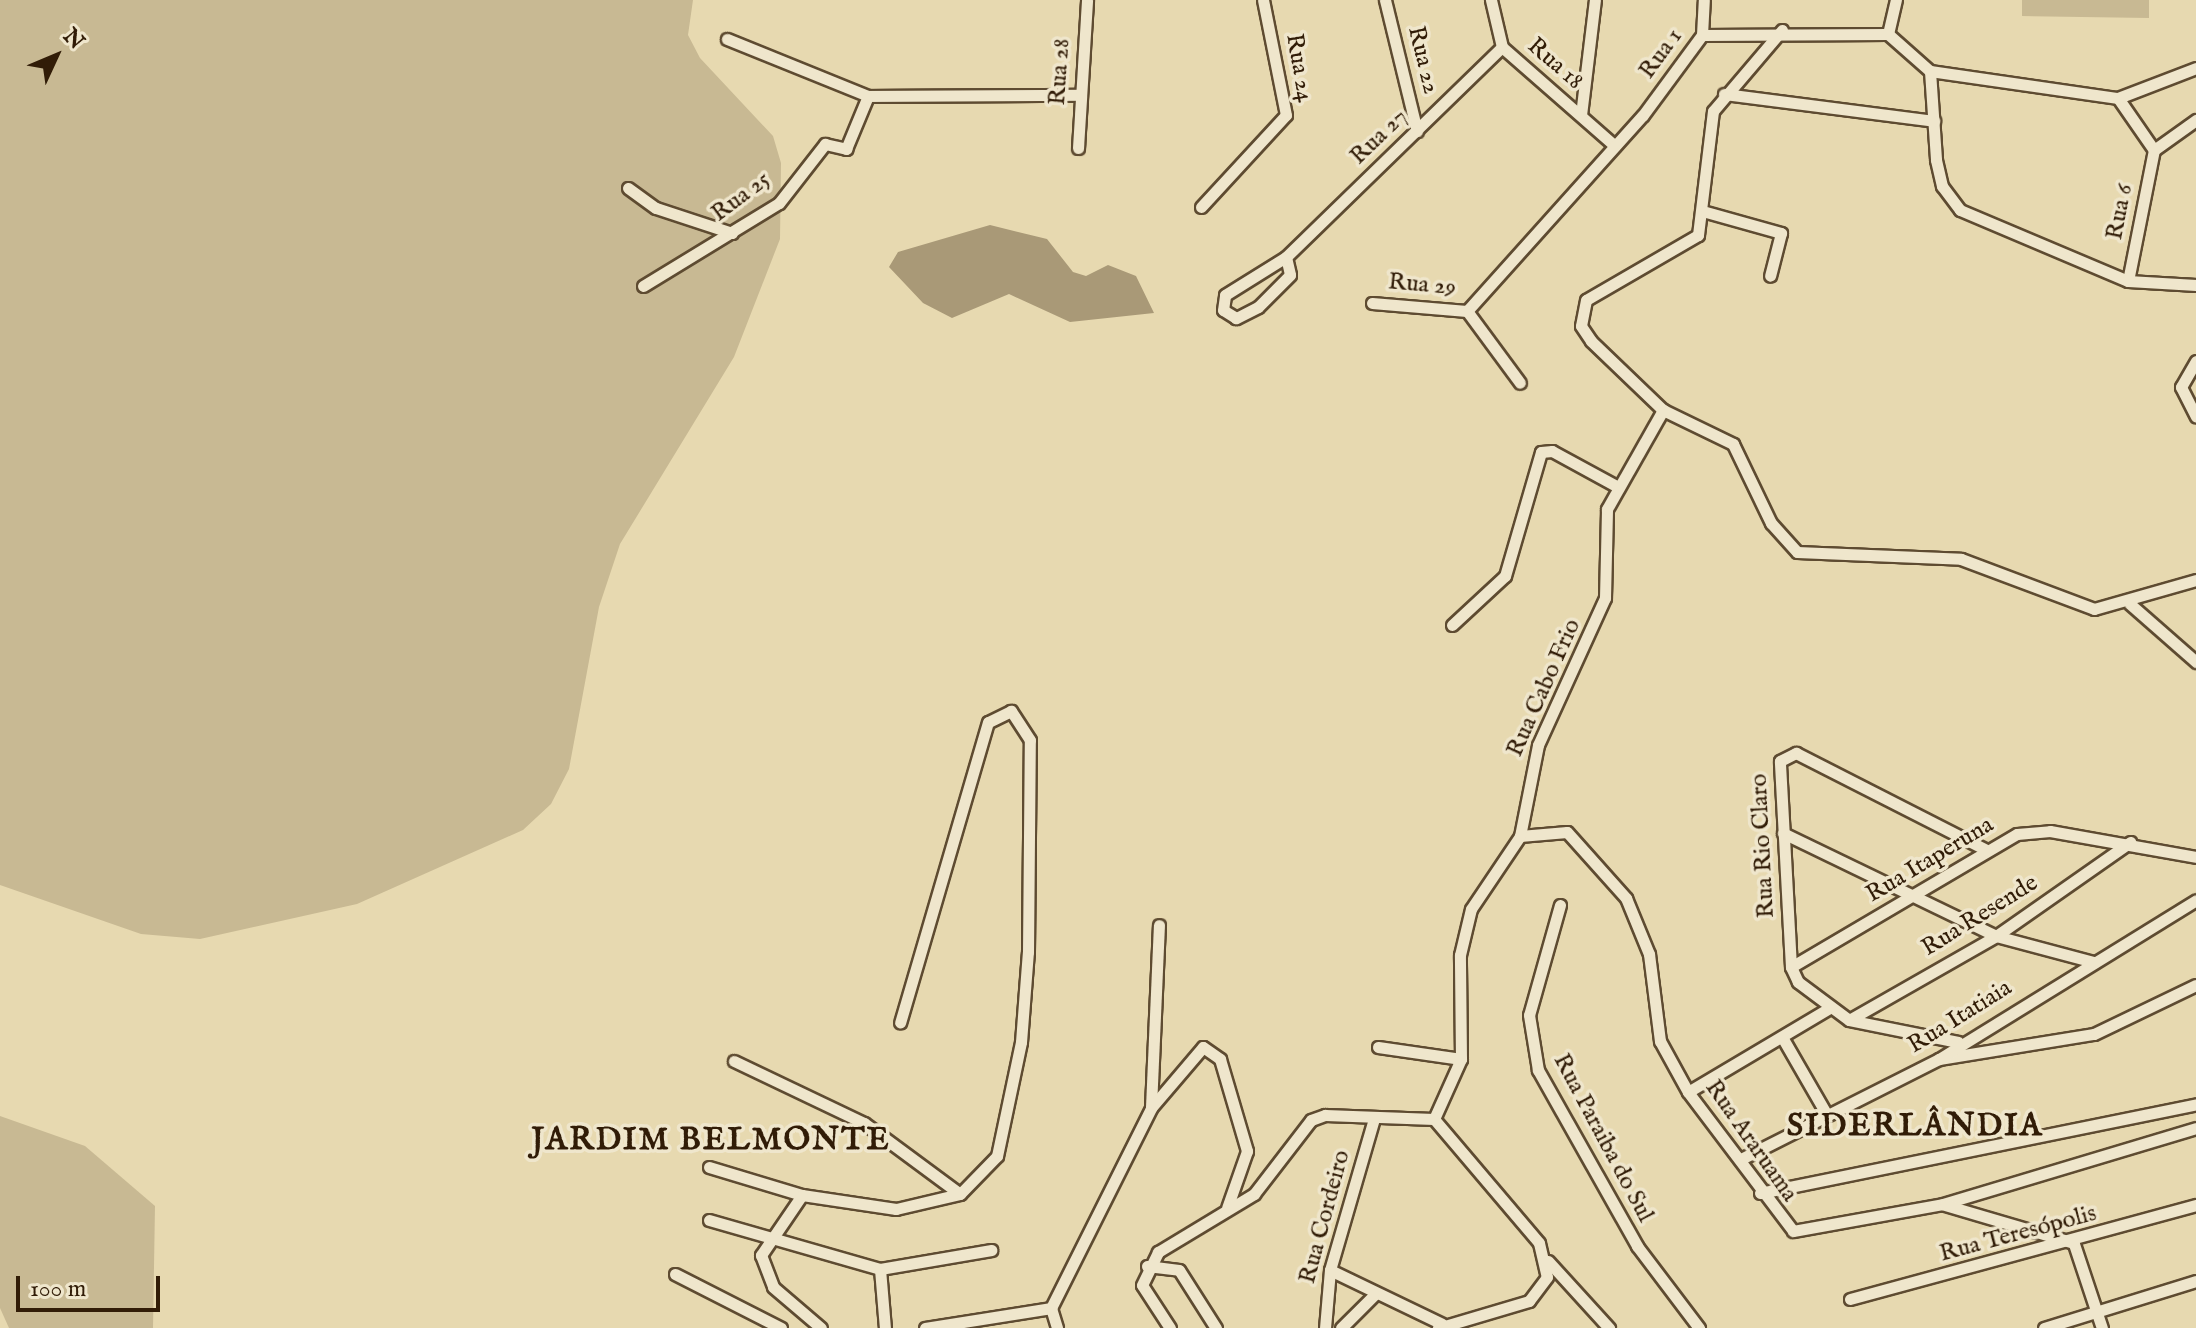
<!DOCTYPE html>
<html>
<head>
<meta charset="utf-8">
<style>
	body { margin:0 }
	#map { position:relative; width:2196px; height:1328px; overflow:hidden; background:#e7d9b0; font-family:"IM FELL English",serif }
	div>[style] { position:absolute }
	[style*='--x'] { left:calc(var(--x)*1px); top:calc(var(--y)*1px); width:calc(var(--w)*1px); rotate:calc(var(--a)*1deg) }
	.green>* { inset:0; background:#c8b993 }
	.water>* { inset:0; background:#a99977 }
	.roads { filter:drop-shadow(2px 0 #5e4b31) drop-shadow(-2px 0 #5e4b31) drop-shadow(0 2px #5e4b31) drop-shadow(0 -2px #5e4b31) }
	.minor>* { height:11px; margin:-5.5px; padding:0 5.5px; transform-origin:5.5px; border-radius:5.5px; background:#efe6cc }
	span { translate:-50% -50%; white-space:nowrap; text-align:center; line-height:1.15; -webkit-text-stroke:7px #efe6cc; paint-order:stroke }
	.street-label { font-size:24px; color:#311c07 }
	.district-label { font-size:32px; color:#311c07; font-weight:700; letter-spacing:2px }
	.north { position:absolute; left:16px; top:16px; width:80px; height:80px; -webkit-text-stroke:6px #efe6cc; paint-order:stroke; rotate:46deg; font-size:22px; font-weight:700; line-height:32px; text-align:center; color:#311c07 }
	.north::after { content:''; display:block; margin:auto; width:28px; height:36px; background:#311c07; clip-path:polygon(50% 0,100% 100%,50% 72%,0 100%) }
	.scale { position:absolute; left:16px; top:1276px; width:144px; height:36px; box-sizing:border-box; border:4px solid #311c07; border-top:0; padding-left:10px; font-size:24px; line-height:28px; white-space:nowrap; color:#311c07; -webkit-text-stroke:6px #efe6cc; paint-order:stroke }
</style>
</head>
<body>
<div id="map">
	<div class="green">
		<i style="clip-path:polygon(0 0,693px 0,688px 35px,700px 58px,773px 136px,781px 163px,780px 239px,734px 357px,620px 544px,599px 607px,569px 769px,551px 804px,523px 830px,357px 904px,200px 939px,141px 934px,0 885px)"></i>
		<i style="clip-path:polygon(2022px 0,2149px 0,2149px 18px,2022px 16px)"></i>
		<i style="clip-path:polygon(0 1116px,85px 1146px,155px 1206px,153px 1328px,9px 1328px,0 1308px)"></i>
	</div>
	<div class="water">
		<i style="clip-path:polygon(990px 225px,1047px 239px,1073px 272px,1086px 276px,1108px 265px,1136px 276px,1154px 313px,1070px 322px,1009px 294px,952px 318px,923px 303px,889px 267px,898px 252px)"></i>
	</div>
	<div class="roads">
		<div class="minor">
			<i style="--x:1385;--y:0;--w:135;--a:76.3"></i>
			<i style="--x:1491;--y:0;--w:48;--a:76.8"></i>
			<i style="--x:1502;--y:47;--w:150;--a:41.2"></i>
			<i style="--x:1782;--y:30;--w:106;--a:130.4"></i>
			<i style="--x:1713;--y:111;--w:125;--a:96.9"></i>
			<i style="--x:1698;--y:235;--w:129;--a:149.9"></i>
			<i style="--x:1586;--y:300;--w:26;--a:101"></i>
			<i style="--x:1581;--y:326;--w:18;--a:56"></i>
			<i style="--x:1591;--y:341;--w:100;--a:43.8"></i>
			<i style="--x:1663;--y:410;--w:78;--a:25.9"></i>
			<i style="--x:1733;--y:444;--w:88;--a:64.3"></i>
			<i style="--x:1771;--y:523;--w:39;--a:48"></i>
			<i style="--x:1797;--y:552;--w:164;--a:2.4"></i>
			<i style="--x:1961;--y:559;--w:142;--a:20.6"></i>
			<i style="--x:2094;--y:609;--w:106;--a:-15.9"></i>
			<i style="--x:1888;--y:34;--w:35;--a:-77"></i>
			<i style="--x:1702;--y:35;--w:35;--a:-87"></i>
			<i style="--x:727;--y:39;--w:152;--a:22"></i>
			<i style="--x:868;--y:96;--w:213;--a:-0.3"></i>
			<i style="--x:1930;--y:71;--w:89;--a:86.1"></i>
			<i style="--x:1936;--y:160;--w:27;--a:77"></i>
			<i style="--x:1942;--y:186;--w:30;--a:53"></i>
			<i style="--x:1960;--y:210;--w:182;--a:22.9"></i>
			<i style="--x:2128;--y:281;--w:68;--a:3.4"></i>
			<i style="--x:1724;--y:94;--w:212;--a:7.3"></i>
			<i style="--x:2118;--y:98;--w:63;--a:55.3"></i>
			<i style="--x:1581;--y:115;--w:116;--a:-83.1"></i>
			<i style="--x:1078;--y:148;--w:148;--a:-86.5"></i>
			<i style="--x:628;--y:188;--w:34;--a:36"></i>
			<i style="--x:656;--y:208;--w:80;--a:18.2"></i>
			<i style="--x:1201;--y:207;--w:125;--a:-47.3"></i>
			<i style="--x:1286;--y:115;--w:117;--a:-101.3"></i>
			<i style="--x:1706;--y:212;--w:78;--a:15.6"></i>
			<i style="--x:1781;--y:233;--w:44;--a:104.3"></i>
			<i style="--x:1286;--y:257;--w:18;--a:77"></i>
			<i style="--x:1290;--y:275;--w:45;--a:135"></i>
			<i style="--x:1258;--y:307;--w:25;--a:153"></i>
			<i style="--x:1236;--y:318;--w:15;--a:-148"></i>
			<i style="--x:1223;--y:310;--w:15;--a:-82"></i>
			<i style="--x:1225;--y:295;--w:72;--a:-31.9"></i>
			<i style="--x:1286;--y:257;--w:301;--a:-44.2"></i>
			<i style="--x:2128;--y:281;--w:134;--a:-78.8"></i>
			<i style="--x:2154;--y:150;--w:52;--a:-35.5"></i>
			<i style="--x:643;--y:286;--w:159;--a:-31.4"></i>
			<i style="--x:779;--y:203;--w:75;--a:-52.1"></i>
			<i style="--x:825;--y:144;--w:22;--a:13"></i>
			<i style="--x:846;--y:149;--w:57;--a:-67.5"></i>
			<i style="--x:1372;--y:303;--w:95;--a:4.8"></i>
			<i style="--x:1467;--y:311;--w:263;--a:-48.1"></i>
			<i style="--x:1643;--y:115;--w:99;--a:-53.6"></i>
			<i style="--x:1702;--y:35;--w:186;--a:-0.3"></i>
			<i style="--x:1888;--y:34;--w:56;--a:41.4"></i>
			<i style="--x:1930;--y:71;--w:190;--a:8.2"></i>
			<i style="--x:2118;--y:98;--w:84;--a:-21"></i>
			<i style="--x:1467;--y:311;--w:89;--a:53.6"></i>
			<i style="--x:2196;--y:361;--w:30;--a:120"></i>
			<i style="--x:2181;--y:387;--w:33;--a:63"></i>
			<i style="--x:2130;--y:604;--w:88;--a:41.3"></i>
			<i style="--x:1452;--y:625;--w:72;--a:-42.8"></i>
			<i style="--x:1505;--y:576;--w:129;--a:-73.8"></i>
			<i style="--x:1541;--y:452;--w:11;--a:-5"></i>
			<i style="--x:1552;--y:451;--w:75;--a:28.6"></i>
			<i style="--x:1783;--y:833;--w:237;--a:25.8"></i>
			<i style="--x:1996;--y:936;--w:101;--a:14.9"></i>
			<i style="--x:1520;--y:836;--w:47;--a:-4.9"></i>
			<i style="--x:1567;--y:832;--w:89;--a:48.2"></i>
			<i style="--x:1626;--y:898;--w:61;--a:67.7"></i>
			<i style="--x:1649;--y:954;--w:88;--a:82.8"></i>
			<i style="--x:1660;--y:1041;--w:58;--a:61.2"></i>
			<i style="--x:1688;--y:1092;--w:174;--a:52.9"></i>
			<i style="--x:1793;--y:1231;--w:152;--a:-10.2"></i>
			<i style="--x:1943;--y:1204;--w:264;--a:-16.7"></i>
			<i style="--x:1560;--y:905;--w:114;--a:105.7"></i>
			<i style="--x:1529;--y:1015;--w:56;--a:80.7"></i>
			<i style="--x:1538;--y:1070;--w:202;--a:60.6"></i>
			<i style="--x:1637;--y:1246;--w:103;--a:52.9"></i>
			<i style="--x:1791;--y:967;--w:262;--a:-30.5"></i>
			<i style="--x:2017;--y:834;--w:33;--a:-5"></i>
			<i style="--x:2050;--y:831;--w:148;--a:10.1"></i>
			<i style="--x:1849;--y:1020;--w:169;--a:-29.7"></i>
			<i style="--x:1996;--y:936;--w:164;--a:-35"></i>
			<i style="--x:1782;--y:1037;--w:90;--a:60"></i>
			<i style="--x:1958;--y:1042;--w:111;--a:-168.6"></i>
			<i style="--x:1849;--y:1020;--w:64;--a:-143.3"></i>
			<i style="--x:1798;--y:982;--w:17;--a:-115"></i>
			<i style="--x:1791;--y:967;--w:206;--a:-93.1"></i>
			<i style="--x:1780;--y:761;--w:18;--a:-27"></i>
			<i style="--x:1796;--y:753;--w:213;--a:27"></i>
			<i style="--x:1378;--y:1047;--w:84;--a:8.2"></i>
			<i style="--x:1939;--y:1059;--w:157;--a:-9.2"></i>
			<i style="--x:2094;--y:1034;--w:113;--a:-25.7"></i>
			<i style="--x:734;--y:1061;--w:144;--a:25.5"></i>
			<i style="--x:864;--y:1123;--w:119;--a:36.5"></i>
			<i style="--x:1688;--y:1092;--w:163;--a:-30.7"></i>
			<i style="--x:1151;--y:1107;--w:182;--a:-87.5"></i>
			<i style="--x:1434;--y:1119;--w:66;--a:-65.8"></i>
			<i style="--x:1461;--y:1059;--w:104;--a:-90.6"></i>
			<i style="--x:1460;--y:955;--w:47;--a:-76.6"></i>
			<i style="--x:1471;--y:909;--w:88;--a:-56.1"></i>
			<i style="--x:1520;--y:836;--w:93;--a:-78.8"></i>
			<i style="--x:1538;--y:745;--w:162;--a:-65.5"></i>
			<i style="--x:1605;--y:598;--w:89;--a:-88.7"></i>
			<i style="--x:1607;--y:509;--w:114;--a:-60.5"></i>
			<i style="--x:1741;--y:1159;--w:222;--a:-26.8"></i>
			<i style="--x:1939;--y:1059;--w:302;--a:-31.7"></i>
			<i style="--x:709;--y:1167;--w:97;--a:16.8"></i>
			<i style="--x:802;--y:1195;--w:95;--a:8.5"></i>
			<i style="--x:896;--y:1209;--w:66;--a:-13.2"></i>
			<i style="--x:960;--y:1194;--w:53;--a:-45.8"></i>
			<i style="--x:997;--y:1156;--w:116;--a:-78.1"></i>
			<i style="--x:1021;--y:1042;--w:90;--a:-85.6"></i>
			<i style="--x:1028;--y:952;--w:212;--a:-89.5"></i>
			<i style="--x:1030;--y:740;--w:35;--a:-123"></i>
			<i style="--x:1011;--y:711;--w:25;--a:154"></i>
			<i style="--x:988;--y:722;--w:313;--a:106.3"></i>
			<i style="--x:1760;--y:1193;--w:445;--a:-11.5"></i>
			<i style="--x:802;--y:1195;--w:73;--a:124.3"></i>
			<i style="--x:761;--y:1255;--w:34;--a:69"></i>
			<i style="--x:773;--y:1287;--w:63;--a:40.5"></i>
			<i style="--x:1945;--y:1205;--w:134;--a:16.4"></i>
			<i style="--x:709;--y:1220;--w:178;--a:16"></i>
			<i style="--x:880;--y:1269;--w:113;--a:-9.7"></i>
			<i style="--x:2074;--y:1244;--w:89;--a:71.6"></i>
			<i style="--x:1548;--y:1261;--w:91;--a:47.7"></i>
			<i style="--x:1147;--y:1266;--w:32;--a:7"></i>
			<i style="--x:1179;--y:1270;--w:69;--a:57.5"></i>
			<i style="--x:880;--y:1269;--w:59;--a:85.2"></i>
			<i style="--x:1330;--y:1270;--w:124;--a:25.7"></i>
			<i style="--x:675;--y:1274;--w:119;--a:27"></i>
			<i style="--x:1850;--y:1299;--w:359;--a:-15.2"></i>
			<i style="--x:1051;--y:1308;--w:224;--a:-63.4"></i>
			<i style="--x:1151;--y:1108;--w:80;--a:-49.6"></i>
			<i style="--x:1203;--y:1047;--w:21;--a:35"></i>
			<i style="--x:1220;--y:1059;--w:96;--a:73.6"></i>
			<i style="--x:1247;--y:1151;--w:60;--a:109.3"></i>
			<i style="--x:1051;--y:1308;--w:21;--a:73"></i>
			<i style="--x:925;--y:1328;--w:128;--a:-9"></i>
			<i style="--x:1170;--y:1328;--w:51;--a:-123.1"></i>
			<i style="--x:1142;--y:1285;--w:37;--a:-64"></i>
			<i style="--x:1158;--y:1252;--w:112;--a:-31.1"></i>
			<i style="--x:1254;--y:1194;--w:93;--a:-52.4"></i>
			<i style="--x:1311;--y:1120;--w:15;--a:-20"></i>
			<i style="--x:1325;--y:1115;--w:109;--a:2.1"></i>
			<i style="--x:1434;--y:1119;--w:162;--a:49.7"></i>
			<i style="--x:1539;--y:1243;--w:35;--a:77"></i>
			<i style="--x:1547;--y:1277;--w:30;--a:127"></i>
			<i style="--x:1529;--y:1301;--w:95;--a:163.5"></i>
			<i style="--x:1325;--y:1328;--w:58;--a:-85.1"></i>
			<i style="--x:1330;--y:1270;--w:157;--a:-73.8"></i>
			<i style="--x:1341;--y:1328;--w:47;--a:-45"></i>
			<i style="--x:2044;--y:1328;--w:159;--a:-17.2"></i>
		</div>
	</div>
	<div class="street-label">
		<span style="left:1661px;top:54px;rotate:-54deg">Rua 1</span>
		<span style="left:1423px;top:60px;rotate:76deg">Rua 22</span>
		<span style="left:1555px;top:64px;rotate:41deg">Rua 18</span>
		<span style="left:1299px;top:68px;rotate:80deg">Rua 24</span>
		<span style="left:1060px;top:72px;rotate:-86deg">Rua 28</span>
		<span style="left:1379px;top:137px;rotate:-44deg">Rua 27</span>
		<span style="left:741px;top:197px;rotate:-37deg">Rua 25</span>
		<span style="left:2120px;top:212px;rotate:-79deg">Rua 6</span>
		<span style="left:1422px;top:285px;rotate:5deg">Rua 29</span>
		<span style="left:1544px;top:688px;rotate:-66deg">Rua Cabo Frio</span>
		<span style="left:1763px;top:846px;rotate:-93deg">Rua Rio Claro</span>
		<span style="left:1930px;top:860px;rotate:-31deg">Rua Itaperuna</span>
		<span style="left:1980px;top:916px;rotate:-32deg">Rua Resende</span>
		<span style="left:1960px;top:1017px;rotate:-32deg">Rua Itatiaia</span>
		<span style="left:1603px;top:1138px;rotate:62deg">Rua Paraiba do Sul</span>
		<span style="left:1751px;top:1141px;rotate:55deg">Rua Araruama</span>
		<span style="left:1325px;top:1217px;rotate:-75deg">Rua Cordeiro</span>
		<span style="left:2018px;top:1234px;rotate:-15deg">Rua Teresópolis</span>
	</div>
	<div class="district-label">
		<span style="left:1915px;top:1127px">SIDERLÂNDIA</span>
		<span style="left:711px;top:1141px">JARDIM BELMONTE</span>
	</div>
	<div class="north">N</div>
	<div class="scale">100 m</div>
</div>
</body>
</html>
